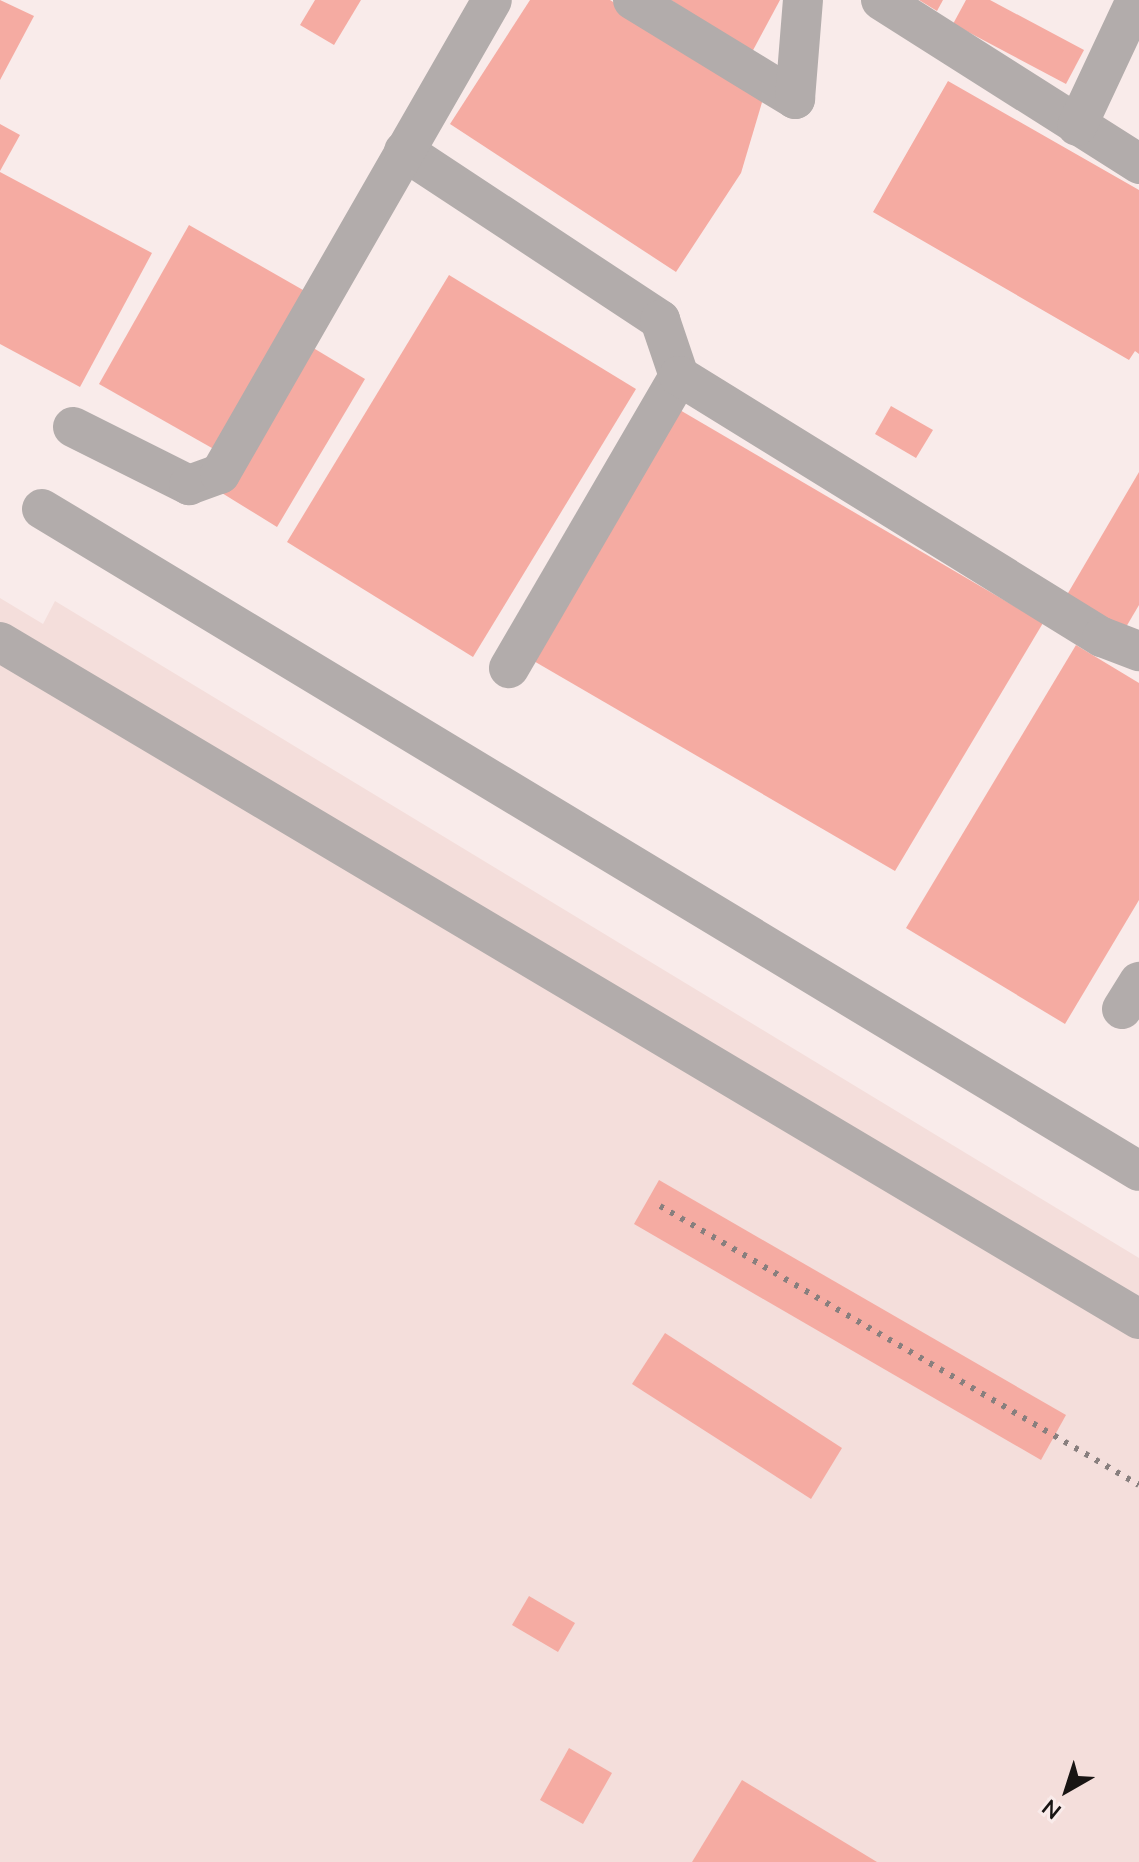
<!DOCTYPE html>
<html>
<head>
<meta charset="utf-8">
<style>
	body { margin:0 }
	#map { position:relative; width:1139px; height:1862px; overflow:hidden; background:#f9ebea; font-family:"Nunito Sans",sans-serif }
	div>[style] { position:absolute }
	[style*='--x'] { left:calc(var(--x)*1px); top:calc(var(--y)*1px); width:calc(var(--w)*1px); rotate:calc(var(--a)*1deg) }
	.built>* { inset:0; background:#f4dedb }
	.building>* { inset:0; background:#f5aba2 }
	.minor>* { height:40px; margin:-20px; padding:0 20px; transform-origin:20px; border-radius:20px; background:#b2acab }
	.rail>* { height:6px; margin-top:-3px; transform-origin:0; background:repeating-linear-gradient(90deg,#887f7e 0 4px,transparent 0 12px) }
	span { translate:-50% -50%; white-space:nowrap; text-align:center; line-height:1.15; -webkit-text-stroke:6px #f9ebea; paint-order:stroke }
	.north { position:absolute; left:1027px; top:1750px; width:80px; height:80px; -webkit-text-stroke:6px #f9ebea; paint-order:stroke; rotate:219deg; font-size:22px; font-weight:700; line-height:32px; text-align:center; color:#181413 }
	.north::after { content:''; display:block; margin:auto; width:28px; height:36px; background:#181413; clip-path:polygon(50% 0,100% 100%,50% 72%,0 100%) }
</style>
</head>
<body>
<div id="map">
	<div class="built">
		<i style="clip-path:polygon(0 598px,43px 624px,55px 601px,1139px 1258px,1139px 1862px,0 1862px)"></i>
	</div>
	<div class="building">
		<i style="clip-path:polygon(0 0,34px 16px,0 80px)"></i>
		<i style="clip-path:polygon(315px 0,361px 0,334px 45px,300px 25px)"></i>
		<i style="clip-path:polygon(530px 0,610px 0,763px 99px,741px 173px,676px 272px,450px 124px)"></i>
		<i style="clip-path:polygon(671px 0,780px 0,751px 54px)"></i>
		<i style="clip-path:polygon(919px 0,943px 0,937px 11px)"></i>
		<i style="clip-path:polygon(966px 0,990px 0,1084px 50px,1066px 84px,953px 24px)"></i>
		<i style="clip-path:polygon(948px 81px,1139px 190px,1139px 354px,1135px 351px,1129px 360px,873px 212px)"></i>
		<i style="clip-path:polygon(0 124px,20px 135px,0 171px)"></i>
		<i style="clip-path:polygon(0 172px,152px 253px,80px 387px,0 344px)"></i>
		<i style="clip-path:polygon(189px 225px,317px 298px,226px 456px,99px 384px)"></i>
		<i style="clip-path:polygon(449px 275px,636px 389px,473px 657px,287px 542px)"></i>
		<i style="clip-path:polygon(305px 343px,365px 379px,277px 527px,217px 490px)"></i>
		<i style="clip-path:polygon(673px 406px,1043px 623px,895px 871px,532px 660px)"></i>
		<i style="clip-path:polygon(891px 406px,933px 430px,916px 458px,875px 434px)"></i>
		<i style="clip-path:polygon(1139px 472px,1139px 605px,1119px 639px,1061px 605px)"></i>
		<i style="clip-path:polygon(1076px 645px,1139px 683px,1139px 900px,1065px 1024px,906px 928px)"></i>
		<i style="clip-path:polygon(659px 1180px,1066px 1415px,1041px 1460px,634px 1224px)"></i>
		<i style="clip-path:polygon(665px 1333px,842px 1448px,811px 1499px,632px 1384px)"></i>
		<i style="clip-path:polygon(529px 1596px,575px 1623px,558px 1652px,512px 1625px)"></i>
		<i style="clip-path:polygon(569px 1748px,612px 1773px,583px 1824px,540px 1800px)"></i>
		<i style="clip-path:polygon(742px 1780px,877px 1862px,692px 1862px)"></i>
	</div>
	<div class="minor">
		<i style="--x:633;--y:0;--w:190;--a:31.4"></i>
		<i style="--x:795;--y:99;--w:99;--a:-85.4"></i>
		<i style="--x:881;--y:0;--w:306;--a:32.4"></i>
		<i style="--x:1077;--y:126;--w:139;--a:-64.9"></i>
		<i style="--x:404;--y:151;--w:307;--a:33.4"></i>
		<i style="--x:660;--y:320;--w:59;--a:71.3"></i>
		<i style="--x:679;--y:376;--w:338;--a:120.2"></i>
		<i style="--x:679;--y:376;--w:497;--a:31.7"></i>
		<i style="--x:1102;--y:637;--w:40;--a:21"></i>
		<i style="--x:73;--y:427;--w:130;--a:26.6"></i>
		<i style="--x:189;--y:485;--w:33;--a:-20"></i>
		<i style="--x:220;--y:474;--w:546;--a:-60.15"></i>
		<i style="--x:42;--y:509;--w:1281;--a:31.11"></i>
		<i style="--x:0;--y:642;--w:1325;--a:30.73"></i>
		<i style="--x:1122;--y:1009;--w:32;--a:-58"></i>
	</div>
	<div class="rail">
		<i style="--x:660;--y:1206;--w:554;--a:30.22"></i>
	</div>
	<div class="north">N</div>
</div>
</body>
</html>
